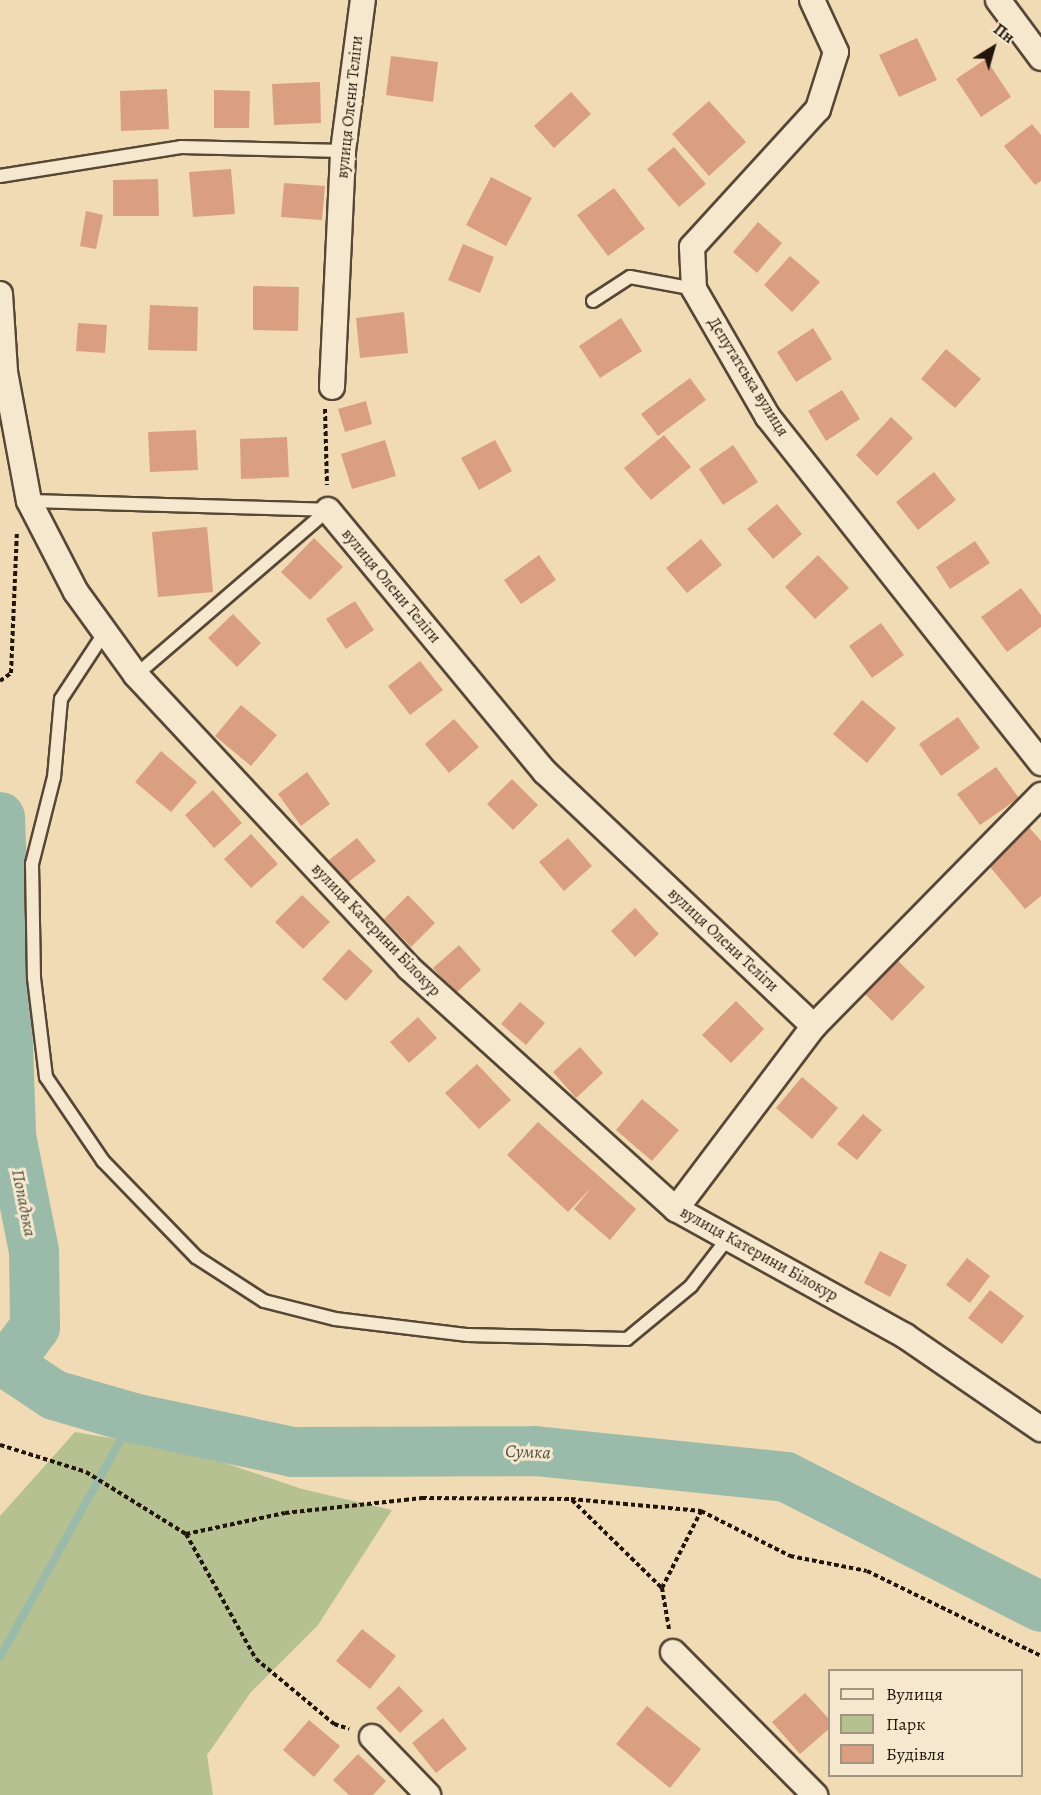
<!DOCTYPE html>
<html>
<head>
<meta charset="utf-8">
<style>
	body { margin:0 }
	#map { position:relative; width:1041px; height:1795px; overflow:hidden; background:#f0dbb4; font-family:Alegreya,serif }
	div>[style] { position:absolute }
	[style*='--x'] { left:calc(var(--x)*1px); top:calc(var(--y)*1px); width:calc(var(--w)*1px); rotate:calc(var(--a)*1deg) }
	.green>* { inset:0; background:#b5c190 }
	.stream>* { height:8px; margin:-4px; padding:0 4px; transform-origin:4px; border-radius:4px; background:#9abbaa }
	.river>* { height:50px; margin:-25px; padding:0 25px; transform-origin:25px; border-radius:25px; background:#9abbaa }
	.building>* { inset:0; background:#da9f81 }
	.path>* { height:4px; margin-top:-2px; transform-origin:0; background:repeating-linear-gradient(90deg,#22160c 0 4.5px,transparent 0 7.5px) }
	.roads { filter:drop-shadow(2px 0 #564736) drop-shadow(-2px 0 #564736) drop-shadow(0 2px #564736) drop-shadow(0 -2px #564736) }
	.lane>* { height:12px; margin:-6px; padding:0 6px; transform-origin:6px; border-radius:6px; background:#f5e8ce }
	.street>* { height:24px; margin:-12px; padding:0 12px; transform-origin:12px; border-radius:12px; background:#f5e8ce }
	span { translate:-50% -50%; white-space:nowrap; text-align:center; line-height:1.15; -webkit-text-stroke:6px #f5e8ce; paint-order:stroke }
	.street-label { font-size:16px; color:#22160c }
	.water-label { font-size:18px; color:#4c5043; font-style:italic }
	.legend { position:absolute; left:828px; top:1669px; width:195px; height:108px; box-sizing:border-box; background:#f5e8ce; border:2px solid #a19480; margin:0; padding:8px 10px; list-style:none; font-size:18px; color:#22160c }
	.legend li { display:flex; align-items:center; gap:12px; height:30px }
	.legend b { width:30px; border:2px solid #a19480 }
	.north { position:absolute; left:963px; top:18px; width:60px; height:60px; -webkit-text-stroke:4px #f5e8ce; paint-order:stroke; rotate:37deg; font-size:16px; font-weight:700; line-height:24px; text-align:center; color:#22160c }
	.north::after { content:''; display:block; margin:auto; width:21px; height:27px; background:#22160c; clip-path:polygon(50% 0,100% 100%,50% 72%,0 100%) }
</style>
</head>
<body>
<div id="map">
	<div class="green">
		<i style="clip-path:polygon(75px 1432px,192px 1452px,302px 1489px,392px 1510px,318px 1625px,251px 1692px,207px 1755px,213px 1795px,0 1795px,0 1516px)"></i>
	</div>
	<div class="stream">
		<i style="--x:0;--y:1657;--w:274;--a:-60.9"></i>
	</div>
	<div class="river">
		<i style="--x:0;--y:817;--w:319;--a:88"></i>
		<i style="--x:11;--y:1136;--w:117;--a:78.7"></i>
		<i style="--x:34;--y:1251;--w:76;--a:89.2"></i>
		<i style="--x:35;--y:1327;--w:47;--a:126.4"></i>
		<i style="--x:0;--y:1359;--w:65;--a:33.7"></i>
		<i style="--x:54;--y:1395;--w:82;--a:16.2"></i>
		<i style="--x:133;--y:1418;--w:164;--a:12"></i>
		<i style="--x:293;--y:1452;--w:242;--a:-0.2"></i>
		<i style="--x:535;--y:1451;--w:252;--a:5.9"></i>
		<i style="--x:786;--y:1477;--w:286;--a:27"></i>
	</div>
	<div class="building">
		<i style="clip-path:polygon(917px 38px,937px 80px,899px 97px,879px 55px)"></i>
		<i style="clip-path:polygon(391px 56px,438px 62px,433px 102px,386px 95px)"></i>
		<i style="clip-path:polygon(986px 59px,1011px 97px,981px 117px,956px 79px)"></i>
		<i style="clip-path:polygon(320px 82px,321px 123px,274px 125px,272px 84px)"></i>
		<i style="clip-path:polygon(167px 89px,169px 129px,121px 131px,120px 91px)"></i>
		<i style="clip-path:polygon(214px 90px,250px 91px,249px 128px,214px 128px)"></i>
		<i style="clip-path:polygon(571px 92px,591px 114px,554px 148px,534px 126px)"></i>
		<i style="clip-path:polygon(709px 101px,746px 142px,709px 176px,672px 134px)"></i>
		<i style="clip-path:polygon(1032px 124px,1041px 135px,1041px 181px,1035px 185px,1004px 146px)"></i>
		<i style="clip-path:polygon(674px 147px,706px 184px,679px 207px,647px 169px)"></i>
		<i style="clip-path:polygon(231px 169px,235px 214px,193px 217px,189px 172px)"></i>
		<i style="clip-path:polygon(491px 177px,532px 198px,506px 246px,466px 225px)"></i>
		<i style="clip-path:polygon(158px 179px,159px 216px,113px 216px,113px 180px)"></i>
		<i style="clip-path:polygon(284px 183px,325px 186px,322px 220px,281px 217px)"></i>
		<i style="clip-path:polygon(614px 188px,645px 229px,608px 256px,577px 215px)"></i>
		<i style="clip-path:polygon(86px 211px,103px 215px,96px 249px,80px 246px)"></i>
		<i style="clip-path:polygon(758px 222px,782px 243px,757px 273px,733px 252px)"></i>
		<i style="clip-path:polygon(463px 244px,494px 257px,480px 293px,448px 280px)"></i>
		<i style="clip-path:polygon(790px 256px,820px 282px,792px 312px,764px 285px)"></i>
		<i style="clip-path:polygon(253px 286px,299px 287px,298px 331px,253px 330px)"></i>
		<i style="clip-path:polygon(150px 305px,198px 307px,197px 351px,148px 350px)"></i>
		<i style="clip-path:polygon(404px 312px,408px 353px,360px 358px,356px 318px)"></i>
		<i style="clip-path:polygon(621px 318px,642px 351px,600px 378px,579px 346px)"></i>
		<i style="clip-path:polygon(78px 323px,107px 325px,105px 353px,76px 351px)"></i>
		<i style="clip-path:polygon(813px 328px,832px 359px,796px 382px,777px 352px)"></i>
		<i style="clip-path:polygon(946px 349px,981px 379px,955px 408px,921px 379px)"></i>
		<i style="clip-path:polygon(690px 378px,706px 400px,658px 436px,641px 414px)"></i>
		<i style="clip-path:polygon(842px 390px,860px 419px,826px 441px,808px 411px)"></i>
		<i style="clip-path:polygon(366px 401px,372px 424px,345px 432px,338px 409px)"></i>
		<i style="clip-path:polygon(891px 417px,913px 438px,877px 476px,856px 455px)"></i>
		<i style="clip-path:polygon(196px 430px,198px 470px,150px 472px,148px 432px)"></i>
		<i style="clip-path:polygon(664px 435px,691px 467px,651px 500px,624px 468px)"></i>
		<i style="clip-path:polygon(287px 437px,289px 477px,241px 479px,240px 439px)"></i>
		<i style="clip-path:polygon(385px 440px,396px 476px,352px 489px,341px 454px)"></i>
		<i style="clip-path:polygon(495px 440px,512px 471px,479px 490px,461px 458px)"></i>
		<i style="clip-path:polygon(733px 445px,758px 482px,723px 505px,699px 469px)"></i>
		<i style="clip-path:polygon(934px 472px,956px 500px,918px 530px,896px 502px)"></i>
		<i style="clip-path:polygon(777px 504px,802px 534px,773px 559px,747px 529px)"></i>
		<i style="clip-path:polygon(207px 527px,213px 592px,158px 597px,152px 532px)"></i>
		<i style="clip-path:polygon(314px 538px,343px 567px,310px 600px,281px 572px)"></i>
		<i style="clip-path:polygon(701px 539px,722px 565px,687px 593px,666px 568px)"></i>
		<i style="clip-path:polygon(975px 541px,990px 563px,950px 589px,936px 567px)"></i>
		<i style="clip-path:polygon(539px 555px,556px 580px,521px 604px,504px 580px)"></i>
		<i style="clip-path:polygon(818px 555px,849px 588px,815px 619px,785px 587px)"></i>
		<i style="clip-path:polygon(1021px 588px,1041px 615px,1041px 627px,1007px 652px,981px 617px)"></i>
		<i style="clip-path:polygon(355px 601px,374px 630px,346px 649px,326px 619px)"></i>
		<i style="clip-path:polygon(233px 614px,261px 643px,237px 667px,208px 638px)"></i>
		<i style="clip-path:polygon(881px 623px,904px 655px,872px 678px,849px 646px)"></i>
		<i style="clip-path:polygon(420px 661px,443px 690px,410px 715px,388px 686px)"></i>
		<i style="clip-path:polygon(862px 700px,896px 728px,867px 763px,833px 734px)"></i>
		<i style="clip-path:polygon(241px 705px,277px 735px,251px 766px,215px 736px)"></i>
		<i style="clip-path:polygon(958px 717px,980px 748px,941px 776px,919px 744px)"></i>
		<i style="clip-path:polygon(454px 719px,479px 747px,449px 773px,425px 744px)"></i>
		<i style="clip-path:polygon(161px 751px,197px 782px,171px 812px,135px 782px)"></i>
		<i style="clip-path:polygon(996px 767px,1019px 798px,980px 825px,957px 794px)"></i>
		<i style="clip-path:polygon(307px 772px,330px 804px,301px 826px,278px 794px)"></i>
		<i style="clip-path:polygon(512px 779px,538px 805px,513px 830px,487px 804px)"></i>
		<i style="clip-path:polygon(213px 790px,242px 823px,214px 848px,185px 815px)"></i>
		<i style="clip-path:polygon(1028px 826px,1041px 841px,1041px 896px,1025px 909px,986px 862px)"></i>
		<i style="clip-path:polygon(251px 834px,278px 864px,251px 888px,224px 859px)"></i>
		<i style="clip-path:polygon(357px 838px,376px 861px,347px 883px,329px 860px)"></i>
		<i style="clip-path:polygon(568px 838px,592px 866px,564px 891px,539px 862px)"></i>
		<i style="clip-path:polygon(302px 895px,330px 922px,303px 949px,275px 922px)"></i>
		<i style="clip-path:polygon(408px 895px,435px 923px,411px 947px,384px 919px)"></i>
		<i style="clip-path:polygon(635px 908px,659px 934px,635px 957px,611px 931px)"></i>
		<i style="clip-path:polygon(459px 945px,481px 970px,456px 993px,433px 968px)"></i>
		<i style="clip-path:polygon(349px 949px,373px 971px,346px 1001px,322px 979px)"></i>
		<i style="clip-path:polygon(896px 959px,925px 987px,892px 1021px,863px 992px)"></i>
		<i style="clip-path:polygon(736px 1001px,764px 1029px,731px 1063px,702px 1035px)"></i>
		<i style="clip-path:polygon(520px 1002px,545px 1023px,526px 1045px,501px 1024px)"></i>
		<i style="clip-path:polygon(418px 1017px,437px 1038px,409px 1063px,390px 1042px)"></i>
		<i style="clip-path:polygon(580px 1047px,603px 1073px,576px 1098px,553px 1072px)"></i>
		<i style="clip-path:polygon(477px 1064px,511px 1100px,479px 1129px,445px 1093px)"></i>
		<i style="clip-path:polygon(802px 1077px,838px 1108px,812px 1139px,776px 1108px)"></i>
		<i style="clip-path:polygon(642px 1099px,679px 1130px,652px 1161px,616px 1130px)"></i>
		<i style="clip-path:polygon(863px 1114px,882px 1130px,857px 1160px,837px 1144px)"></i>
		<i style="clip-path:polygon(538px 1122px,636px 1209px,610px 1240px,574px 1209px,592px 1187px,568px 1212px,507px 1155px)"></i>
		<i style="clip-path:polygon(880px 1251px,907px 1265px,890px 1297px,864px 1283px)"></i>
		<i style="clip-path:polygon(967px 1258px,990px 1276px,970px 1303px,946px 1285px)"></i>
		<i style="clip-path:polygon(990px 1290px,1024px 1316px,1002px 1344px,968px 1318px)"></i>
		<i style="clip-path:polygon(362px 1629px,396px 1656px,370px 1689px,336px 1661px)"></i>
		<i style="clip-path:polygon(399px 1686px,423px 1711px,400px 1733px,376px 1708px)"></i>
		<i style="clip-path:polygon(805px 1693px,830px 1720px,830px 1728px,800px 1754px,772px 1722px)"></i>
		<i style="clip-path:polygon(647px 1706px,701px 1749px,670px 1788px,616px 1744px)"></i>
		<i style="clip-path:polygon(443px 1718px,467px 1749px,436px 1773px,412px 1743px)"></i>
		<i style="clip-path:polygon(309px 1720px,340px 1746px,314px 1777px,283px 1750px)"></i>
		<i style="clip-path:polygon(358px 1754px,386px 1781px,373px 1795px,349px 1795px,333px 1780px)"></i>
	</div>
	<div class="path">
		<i style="--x:325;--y:409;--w:76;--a:88.5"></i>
		<i style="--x:0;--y:681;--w:14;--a:-36"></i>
		<i style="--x:11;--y:673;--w:141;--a:-87.6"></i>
		<i style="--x:0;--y:1445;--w:90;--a:17.4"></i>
		<i style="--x:86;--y:1472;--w:118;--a:31.8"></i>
		<i style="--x:186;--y:1534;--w:101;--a:-12"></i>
		<i style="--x:285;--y:1513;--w:138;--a:-6.2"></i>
		<i style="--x:422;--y:1498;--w:149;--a:0.4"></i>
		<i style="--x:571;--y:1499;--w:131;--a:5.3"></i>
		<i style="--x:701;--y:1511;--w:100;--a:26.8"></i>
		<i style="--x:790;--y:1556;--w:78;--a:11"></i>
		<i style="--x:867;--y:1571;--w:194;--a:26"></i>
		<i style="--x:572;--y:1500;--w:126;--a:44.4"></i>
		<i style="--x:186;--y:1534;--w:143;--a:60.8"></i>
		<i style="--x:256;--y:1659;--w:102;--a:39.8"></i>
		<i style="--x:334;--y:1724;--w:16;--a:18"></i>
		<i style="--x:669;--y:1629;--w:42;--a:-99.7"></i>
		<i style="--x:662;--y:1588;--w:86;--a:-63.1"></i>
	</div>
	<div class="roads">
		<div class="lane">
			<i style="--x:0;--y:176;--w:183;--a:-9.1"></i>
			<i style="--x:181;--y:147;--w:162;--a:1.4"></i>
			<i style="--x:593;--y:301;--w:44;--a:-33"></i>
			<i style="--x:630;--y:277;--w:65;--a:10.6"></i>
			<i style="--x:29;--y:501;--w:299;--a:1.7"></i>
			<i style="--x:105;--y:632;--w:80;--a:123.3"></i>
			<i style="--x:61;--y:699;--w:78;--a:95.1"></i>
			<i style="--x:54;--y:777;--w:90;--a:104.2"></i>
			<i style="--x:32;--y:864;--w:114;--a:89"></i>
			<i style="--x:34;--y:978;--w:100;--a:83.1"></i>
			<i style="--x:46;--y:1077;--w:102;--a:55.8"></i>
			<i style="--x:103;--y:1161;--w:134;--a:45.9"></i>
			<i style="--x:196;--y:1257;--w:81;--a:32.9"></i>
			<i style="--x:264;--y:1301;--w:73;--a:14.2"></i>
			<i style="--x:335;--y:1319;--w:134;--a:6.9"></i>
			<i style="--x:468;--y:1335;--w:159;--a:1.4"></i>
			<i style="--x:627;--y:1339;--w:83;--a:-39.6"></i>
			<i style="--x:691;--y:1286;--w:61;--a:-52.4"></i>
			<i style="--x:136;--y:675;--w:253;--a:-40.7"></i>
		</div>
		<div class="street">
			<i style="--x:812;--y:0;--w:57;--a:65.2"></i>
			<i style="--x:836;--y:52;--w:60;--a:107.5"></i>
			<i style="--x:818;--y:109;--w:187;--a:132.4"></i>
			<i style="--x:692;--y:247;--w:42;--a:87.3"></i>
			<i style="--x:694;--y:289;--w:148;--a:60"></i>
			<i style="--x:768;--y:417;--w:441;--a:51.7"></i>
			<i style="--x:998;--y:0;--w:72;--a:53.4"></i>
			<i style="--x:0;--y:294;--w:78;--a:86.3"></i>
			<i style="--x:5;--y:372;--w:131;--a:79.5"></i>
			<i style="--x:29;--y:501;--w:102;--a:62.7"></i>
			<i style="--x:76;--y:592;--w:102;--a:54.1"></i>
			<i style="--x:136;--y:675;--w:400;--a:47"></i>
			<i style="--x:409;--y:968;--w:360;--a:42.1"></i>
			<i style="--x:676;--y:1209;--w:262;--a:29"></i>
			<i style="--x:905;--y:1336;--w:165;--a:34.4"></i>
			<i style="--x:332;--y:387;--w:236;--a:-87.3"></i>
			<i style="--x:343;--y:151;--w:152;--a:-82.5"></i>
			<i style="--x:328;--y:510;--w:340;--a:50.4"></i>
			<i style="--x:545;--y:772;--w:370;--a:43.4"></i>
			<i style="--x:676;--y:1209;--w:229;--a:-53"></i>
			<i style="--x:814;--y:1026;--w:324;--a:-45.5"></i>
			<i style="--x:673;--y:1652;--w:202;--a:45.2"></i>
			<i style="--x:372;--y:1737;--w:81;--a:46"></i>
		</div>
	</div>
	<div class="street-label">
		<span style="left:350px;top:107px;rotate:-84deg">вулиця Олени Теліги</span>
		<span style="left:748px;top:377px;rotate:58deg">Депутатська вулиця</span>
		<span style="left:391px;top:586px;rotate:50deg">вулиця Олени Теліги</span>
		<span style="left:376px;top:930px;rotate:46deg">вулиця Катерини Білокур</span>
		<span style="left:723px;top:940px;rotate:43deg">вулиця Олени Теліги</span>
		<span style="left:759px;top:1254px;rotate:29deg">вулиця Катерини Білокур</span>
	</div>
	<div class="water-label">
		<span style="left:24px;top:1203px;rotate:79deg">Попадька</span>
		<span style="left:528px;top:1452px;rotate:2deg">Сумка</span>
	</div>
	<ul class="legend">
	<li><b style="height:8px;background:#f5e8ce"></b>Вулиця</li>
	<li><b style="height:16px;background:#b5c190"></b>Парк</li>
	<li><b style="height:16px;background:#da9f81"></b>Будівля</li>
	</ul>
	<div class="north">Пн</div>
</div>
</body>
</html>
